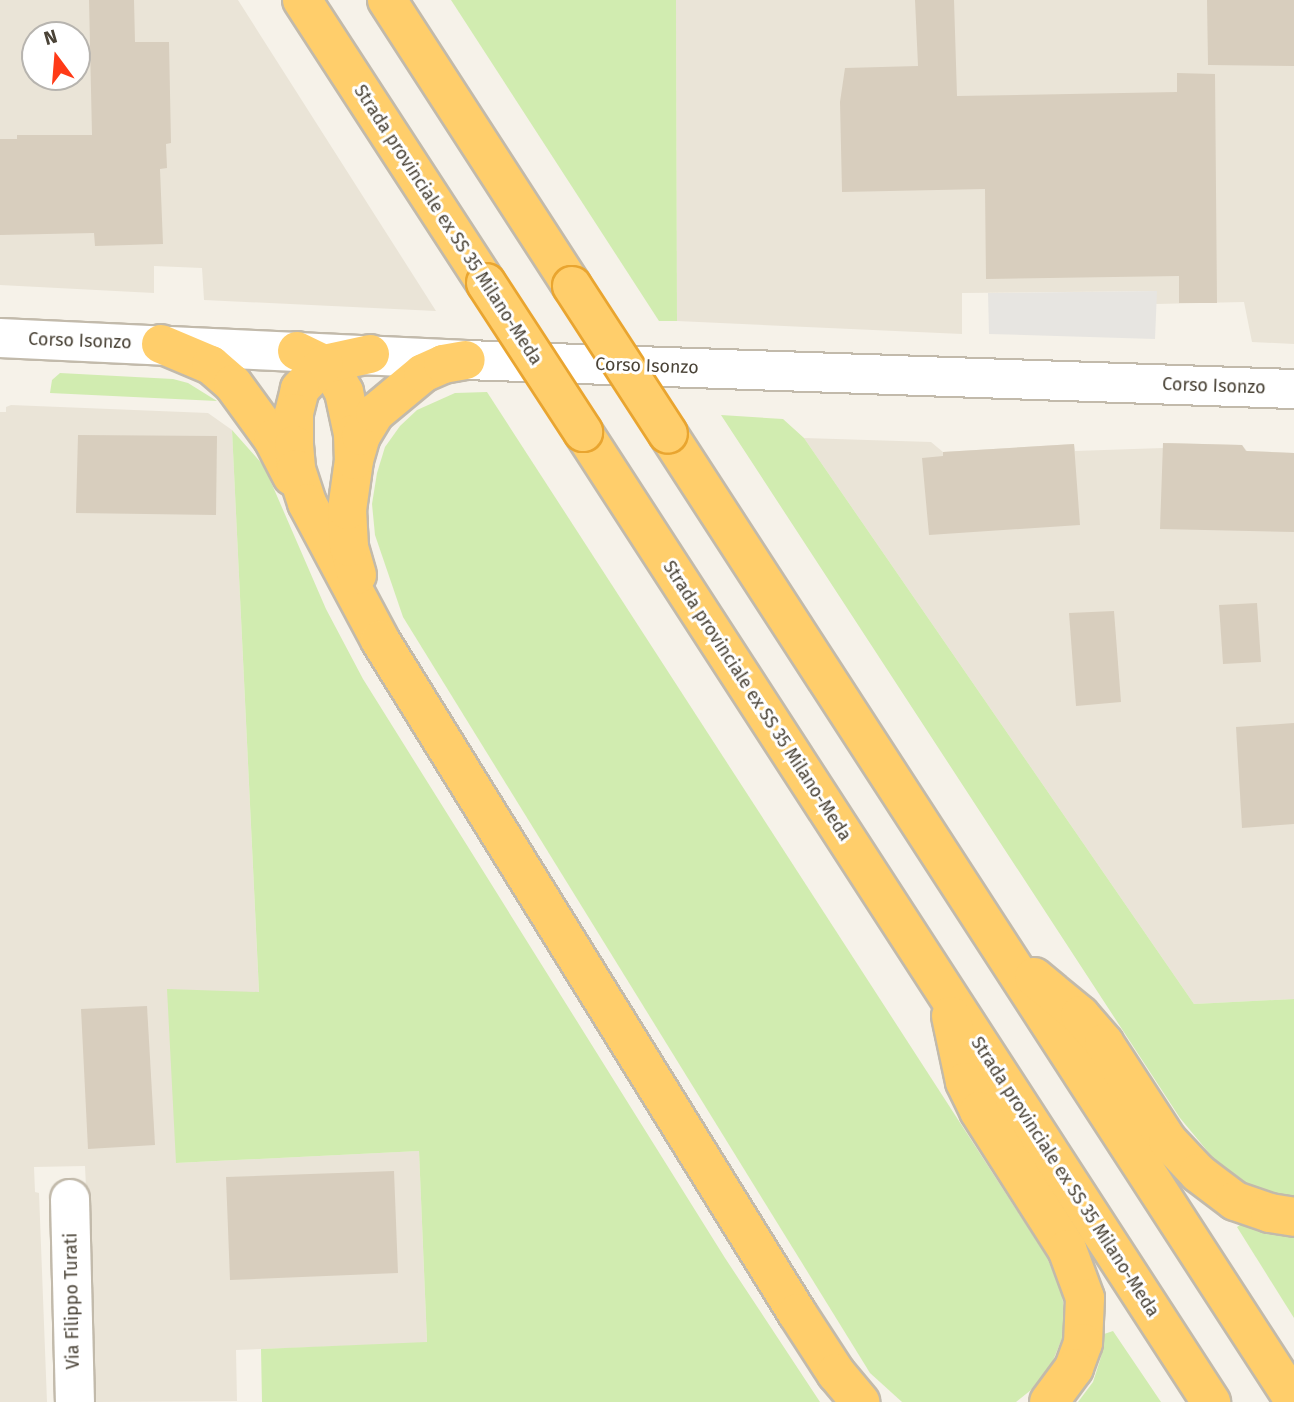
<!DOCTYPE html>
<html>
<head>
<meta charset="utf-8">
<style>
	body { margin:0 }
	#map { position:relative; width:1294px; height:1402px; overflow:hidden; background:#f6f2e9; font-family:"Fira Sans",sans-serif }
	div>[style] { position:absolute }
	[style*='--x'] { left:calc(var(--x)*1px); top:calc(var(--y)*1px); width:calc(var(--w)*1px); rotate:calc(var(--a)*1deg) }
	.residential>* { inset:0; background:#eae4d7 }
	.green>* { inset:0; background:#d1ecb0 }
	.parking>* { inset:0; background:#e7e5e1 }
	.building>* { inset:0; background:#d8cebe }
	.roads { filter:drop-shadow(2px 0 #c2baab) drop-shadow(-2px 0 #c2baab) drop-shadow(0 2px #c2baab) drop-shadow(0 -2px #c2baab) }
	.minor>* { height:38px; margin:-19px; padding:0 19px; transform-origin:19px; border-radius:19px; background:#fff }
	.highway>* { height:38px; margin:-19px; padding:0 19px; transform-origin:19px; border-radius:19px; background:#ffce6b }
	.bridges { filter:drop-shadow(2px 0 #e9a530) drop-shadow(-2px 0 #e9a530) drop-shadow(0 2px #e9a530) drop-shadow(0 -2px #e9a530) }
	.highway-bridge>* { height:38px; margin:-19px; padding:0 19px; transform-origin:19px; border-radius:19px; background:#ffce6b }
	span { translate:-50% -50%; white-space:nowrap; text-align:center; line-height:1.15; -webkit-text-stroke:6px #fff; paint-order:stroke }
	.street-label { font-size:18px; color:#4a4337 }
	.north { position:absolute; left:21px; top:21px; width:70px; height:70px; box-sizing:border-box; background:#fff; border:2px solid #b7b4af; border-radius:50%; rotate:344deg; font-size:19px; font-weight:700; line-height:28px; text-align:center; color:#4a4337 }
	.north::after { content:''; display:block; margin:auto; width:24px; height:32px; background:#ff3a17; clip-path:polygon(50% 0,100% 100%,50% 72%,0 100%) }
</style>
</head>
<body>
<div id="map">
	<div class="residential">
		<i style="clip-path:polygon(evenodd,0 0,238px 0,436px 311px,204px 300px,202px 268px,154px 266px,154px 293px,0 285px,0 0,35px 35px,77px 35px,77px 77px,35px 77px,35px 35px)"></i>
		<i style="clip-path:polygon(676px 0,1294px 0,1294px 344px,1252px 342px,1244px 302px,1156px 304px,1156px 291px,962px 293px,962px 334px,677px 321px)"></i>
		<i style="clip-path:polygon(11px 405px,208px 413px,232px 430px,259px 993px,177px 1163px,419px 1151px,427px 1343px,236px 1350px,237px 1401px,96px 1402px,85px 1166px,34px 1167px,35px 1192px,39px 1193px,47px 1402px,0 1402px,0 412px,6px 412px,6px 407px)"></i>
		<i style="clip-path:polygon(804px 438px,931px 442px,943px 452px,1074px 444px,1075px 451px,1163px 448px,1168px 443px,1242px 445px,1247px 451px,1294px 453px,1294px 999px,1194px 1004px)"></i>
	</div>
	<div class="green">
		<i style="clip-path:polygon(451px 0,676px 0,677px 321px,659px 321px)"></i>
		<i style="clip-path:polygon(60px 373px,173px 379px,188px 383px,217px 401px,50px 393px,52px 380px)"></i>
		<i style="clip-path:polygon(487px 392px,1047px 1257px,1062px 1294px,1065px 1318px,1063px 1336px,1050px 1368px,1036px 1386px,1016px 1402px,902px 1402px,870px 1373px,403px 617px,375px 535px,372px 504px,377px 473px,385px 447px,400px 426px,417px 410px,455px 393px)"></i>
		<i style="clip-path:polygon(721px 415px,783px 419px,804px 438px,1194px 1004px,1294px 999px,1294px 1198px,1272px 1195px,1249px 1187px,1224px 1171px,1180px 1118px)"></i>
		<i style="clip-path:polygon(232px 430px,264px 466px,326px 609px,363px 679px,725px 1258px,820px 1402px,262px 1402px,261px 1349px,427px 1342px,419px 1151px,176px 1163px,167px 989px,259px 992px)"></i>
		<i style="clip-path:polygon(1243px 1223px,1294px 1235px,1294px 1318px,1237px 1227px)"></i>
		<i style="clip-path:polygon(1113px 1331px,1161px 1402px,1078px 1402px,1093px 1382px,1101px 1357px,1104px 1334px)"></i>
	</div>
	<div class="parking">
		<i style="clip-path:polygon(1157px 291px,1155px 339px,989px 334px,988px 293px)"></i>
	</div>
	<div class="building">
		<i style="clip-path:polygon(89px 0,134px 0,135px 42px,169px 42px,171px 143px,166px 144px,167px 168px,160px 169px,163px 244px,95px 246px,94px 233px,0 235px,0 139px,17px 139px,17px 135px,92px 135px)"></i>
		<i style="clip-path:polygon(915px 0,954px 0,957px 96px,1177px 92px,1177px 73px,1215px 74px,1217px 303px,1179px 303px,1179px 276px,986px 279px,985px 189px,842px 192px,840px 102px,845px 68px,918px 66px)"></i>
		<i style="clip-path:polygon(1207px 0,1294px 0,1294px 66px,1208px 65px)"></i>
		<i style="clip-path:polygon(78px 435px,217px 436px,216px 515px,76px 513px)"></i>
		<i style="clip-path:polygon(1163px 443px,1242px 445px,1246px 451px,1294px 453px,1294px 532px,1160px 529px)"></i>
		<i style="clip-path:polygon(1074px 444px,1080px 525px,929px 535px,922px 458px,943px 456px,943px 452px)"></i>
		<i style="clip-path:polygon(1257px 603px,1261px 662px,1223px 664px,1219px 605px)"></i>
		<i style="clip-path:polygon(1114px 611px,1121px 702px,1076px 706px,1069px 613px)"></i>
		<i style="clip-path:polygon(1294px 723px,1294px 824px,1242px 828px,1236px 727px)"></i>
		<i style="clip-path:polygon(147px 1006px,155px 1145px,88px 1149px,81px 1009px)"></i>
		<i style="clip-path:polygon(394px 1171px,398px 1273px,230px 1280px,226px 1177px)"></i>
	</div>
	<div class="roads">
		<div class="minor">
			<i style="--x:0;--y:338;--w:467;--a:2.7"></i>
			<i style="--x:466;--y:360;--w:829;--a:2.01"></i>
			<i style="--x:70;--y:1199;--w:203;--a:88.6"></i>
		</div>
		<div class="highway">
			<i style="--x:302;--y:0;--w:338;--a:57"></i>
			<i style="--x:387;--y:0;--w:341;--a:57.1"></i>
			<i style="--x:161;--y:344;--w:54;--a:22.8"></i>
			<i style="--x:211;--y:365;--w:29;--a:41"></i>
			<i style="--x:233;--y:384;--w:68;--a:54"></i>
			<i style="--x:273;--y:439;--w:42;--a:62.8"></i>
			<i style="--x:297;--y:351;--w:30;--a:26"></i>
			<i style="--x:324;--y:364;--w:14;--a:45"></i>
			<i style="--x:334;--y:374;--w:21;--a:61"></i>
			<i style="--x:344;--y:392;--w:43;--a:77.9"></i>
			<i style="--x:353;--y:434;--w:24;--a:88"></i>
			<i style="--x:370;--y:354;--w:47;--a:167.7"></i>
			<i style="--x:324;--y:364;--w:35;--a:134"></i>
			<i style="--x:300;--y:389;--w:25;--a:104"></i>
			<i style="--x:294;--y:413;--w:32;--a:90"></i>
			<i style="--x:294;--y:445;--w:24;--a:85"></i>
			<i style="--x:296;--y:469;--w:36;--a:72"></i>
			<i style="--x:307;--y:503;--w:155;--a:61.9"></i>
			<i style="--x:380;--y:640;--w:792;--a:58.22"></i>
			<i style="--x:797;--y:1313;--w:72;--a:57"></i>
			<i style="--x:836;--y:1373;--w:38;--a:50"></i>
			<i style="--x:583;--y:432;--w:1156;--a:57.08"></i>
			<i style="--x:668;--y:434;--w:1151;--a:57.06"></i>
			<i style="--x:357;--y:575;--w:29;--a:-106"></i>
			<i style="--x:349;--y:547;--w:37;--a:-93"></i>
			<i style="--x:347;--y:510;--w:50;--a:-82"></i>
			<i style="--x:354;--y:460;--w:25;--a:-74"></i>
			<i style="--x:361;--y:436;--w:27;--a:-59"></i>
			<i style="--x:375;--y:413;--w:62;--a:-39.8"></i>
			<i style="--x:423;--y:373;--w:22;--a:-24"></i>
			<i style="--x:443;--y:364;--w:23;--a:-10"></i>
			<i style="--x:1034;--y:977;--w:60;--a:39.6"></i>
			<i style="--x:1080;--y:1015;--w:37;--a:49"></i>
			<i style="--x:1104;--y:1043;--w:117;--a:56.9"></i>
			<i style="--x:1168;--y:1141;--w:44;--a:46.8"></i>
			<i style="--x:1198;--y:1173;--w:46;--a:37.1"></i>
			<i style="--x:1235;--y:1201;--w:37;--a:19"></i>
			<i style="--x:1270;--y:1213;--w:24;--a:9"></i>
			<i style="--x:951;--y:1016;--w:67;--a:78"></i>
			<i style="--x:965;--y:1082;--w:32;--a:64"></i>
			<i style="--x:979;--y:1111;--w:164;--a:57.5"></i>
			<i style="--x:1067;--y:1249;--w:52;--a:69.8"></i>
			<i style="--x:1085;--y:1298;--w:45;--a:92.5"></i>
			<i style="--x:1083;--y:1343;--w:27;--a:110"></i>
			<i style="--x:1074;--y:1368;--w:42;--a:126.3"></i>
		</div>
	</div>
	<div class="bridges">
		<div class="highway-bridge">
			<i style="--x:486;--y:283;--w:178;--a:56.9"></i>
			<i style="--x:572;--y:286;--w:176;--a:57"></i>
		</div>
	</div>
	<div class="street-label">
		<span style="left:448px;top:225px;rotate:57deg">Strada provinciale ex SS 35 Milano-Meda</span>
		<span style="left:80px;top:341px;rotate:2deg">Corso Isonzo</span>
		<span style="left:647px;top:366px;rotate:2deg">Corso Isonzo</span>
		<span style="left:1214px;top:386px;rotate:2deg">Corso Isonzo</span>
		<span style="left:757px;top:701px;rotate:57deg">Strada provinciale ex SS 35 Milano-Meda</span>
		<span style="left:1065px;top:1177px;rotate:57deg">Strada provinciale ex SS 35 Milano-Meda</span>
		<span style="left:72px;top:1301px;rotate:-91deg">Via Filippo Turati</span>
	</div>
	<div class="north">N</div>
</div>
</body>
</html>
